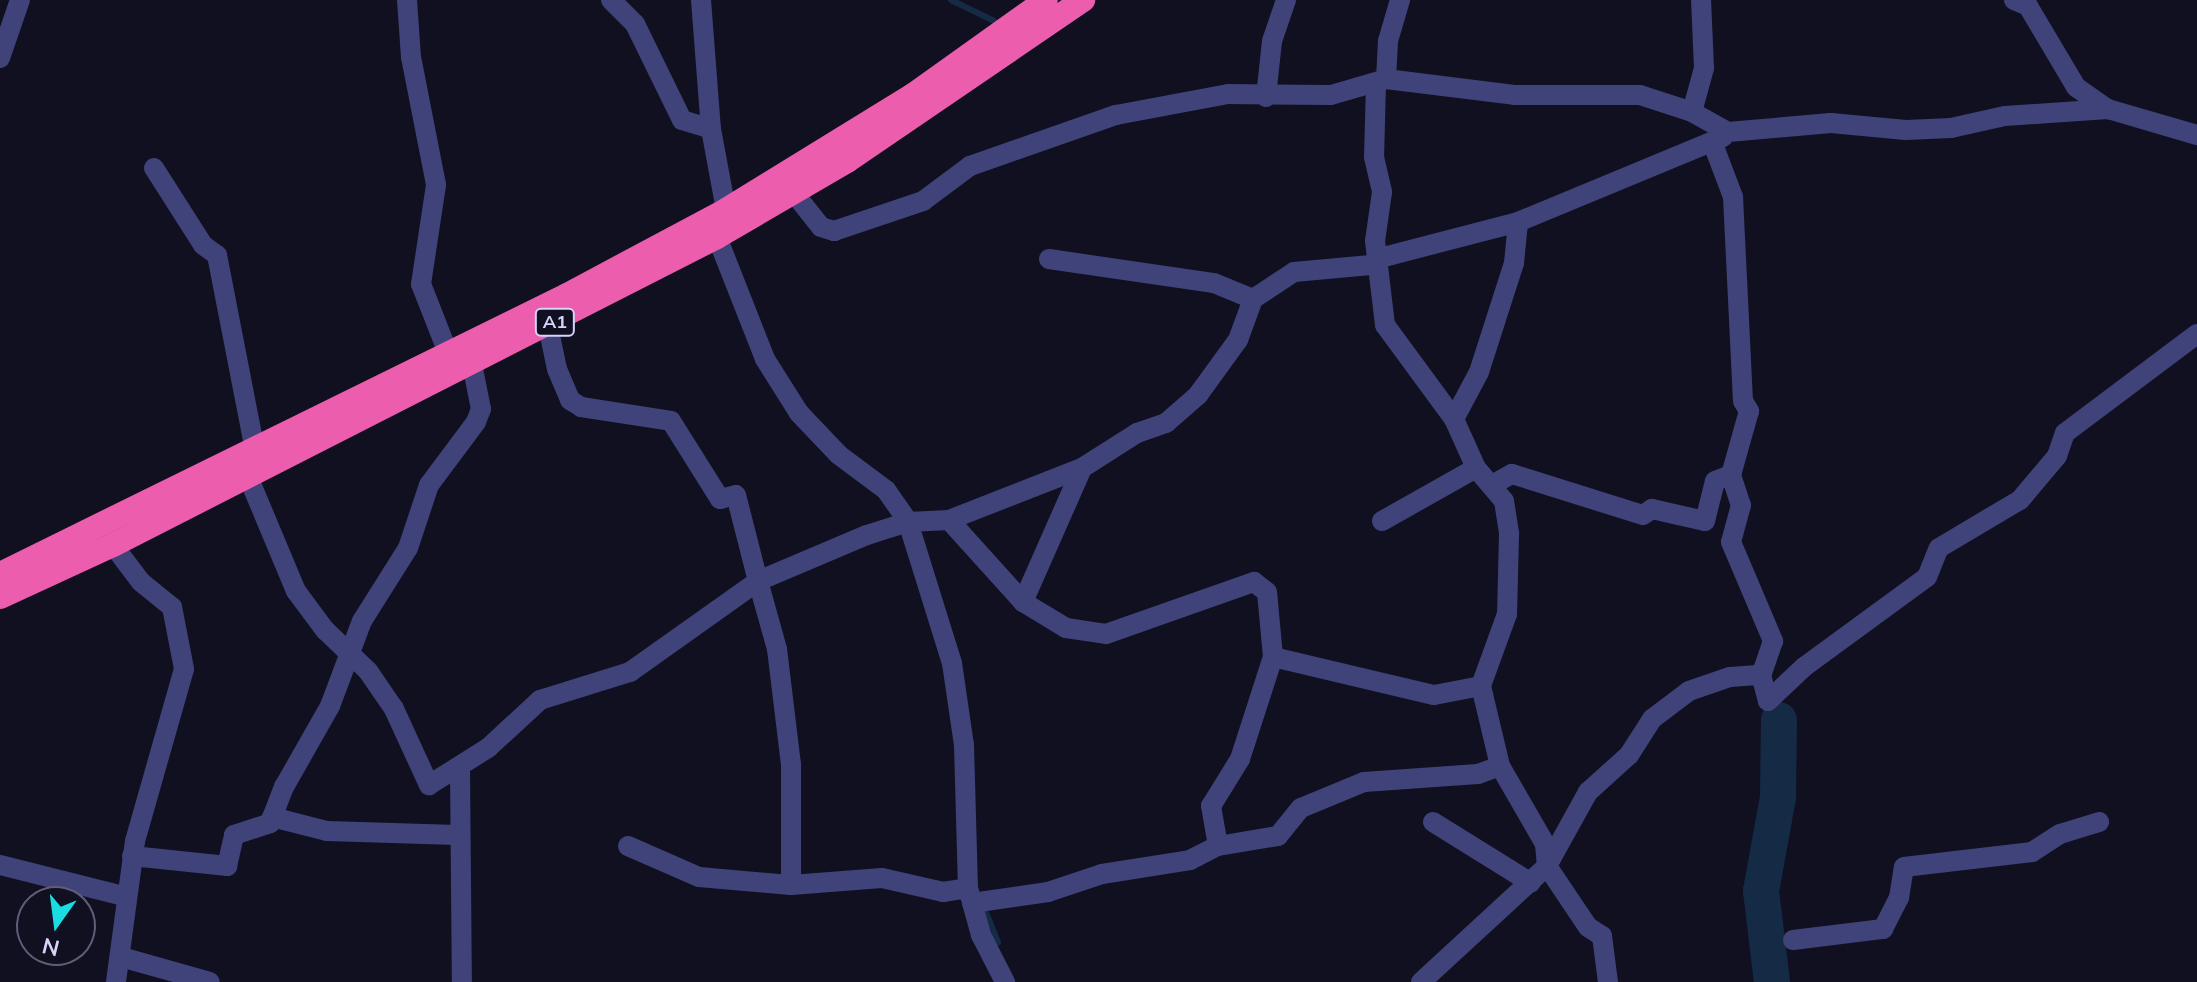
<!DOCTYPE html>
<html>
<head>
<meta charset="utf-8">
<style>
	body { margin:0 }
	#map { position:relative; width:2197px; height:982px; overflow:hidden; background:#111020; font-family:Mulish,sans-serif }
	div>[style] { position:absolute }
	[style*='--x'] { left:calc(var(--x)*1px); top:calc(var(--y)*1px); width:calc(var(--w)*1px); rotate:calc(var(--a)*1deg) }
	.stream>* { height:6px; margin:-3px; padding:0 3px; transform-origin:3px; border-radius:3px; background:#152b45 }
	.river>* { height:36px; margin:-18px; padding:0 18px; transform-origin:18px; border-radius:18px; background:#152b45 }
	.minor>* { height:20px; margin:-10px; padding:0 10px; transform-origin:10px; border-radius:10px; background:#40437a }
	.highway>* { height:24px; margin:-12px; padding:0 12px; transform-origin:12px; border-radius:12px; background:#ec5ead }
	span { translate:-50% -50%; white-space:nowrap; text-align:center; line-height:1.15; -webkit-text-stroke:8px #111020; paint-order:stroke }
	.shield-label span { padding:2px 6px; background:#111020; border:2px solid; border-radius:6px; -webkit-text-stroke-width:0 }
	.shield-label { font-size:18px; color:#d6d4fa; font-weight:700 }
	.north { position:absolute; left:16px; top:886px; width:80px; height:80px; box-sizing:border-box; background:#111020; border:2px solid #605e77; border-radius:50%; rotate:194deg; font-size:22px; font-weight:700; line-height:32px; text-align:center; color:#d6d4fa }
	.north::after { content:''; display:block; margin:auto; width:28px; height:36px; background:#1bdce0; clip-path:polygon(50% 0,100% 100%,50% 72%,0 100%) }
</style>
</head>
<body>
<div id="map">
	<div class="stream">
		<i style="--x:951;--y:0;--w:48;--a:26"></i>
		<i style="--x:985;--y:910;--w:35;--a:68"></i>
	</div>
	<div class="river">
		<i style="--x:1772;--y:982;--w:92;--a:-96.9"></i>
		<i style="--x:1761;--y:891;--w:96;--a:-79.7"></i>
		<i style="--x:1778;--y:797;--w:77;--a:-89.3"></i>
	</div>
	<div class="minor">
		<i style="--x:407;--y:0;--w:57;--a:86"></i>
		<i style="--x:411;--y:57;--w:130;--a:78.9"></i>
		<i style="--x:436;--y:185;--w:100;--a:98.6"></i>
		<i style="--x:421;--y:284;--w:74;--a:68.6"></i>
		<i style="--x:611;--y:0;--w:34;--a:45"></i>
		<i style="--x:635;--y:24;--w:107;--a:63.9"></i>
		<i style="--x:682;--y:120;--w:30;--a:17"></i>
		<i style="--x:701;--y:0;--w:129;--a:85.6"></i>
		<i style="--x:711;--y:129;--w:82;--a:79.5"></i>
		<i style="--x:2014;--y:0;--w:15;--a:23"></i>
		<i style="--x:2028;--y:6;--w:94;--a:59.3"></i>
		<i style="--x:2076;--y:87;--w:39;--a:35"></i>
		<i style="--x:0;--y:58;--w:61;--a:-71"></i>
		<i style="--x:1386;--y:79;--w:38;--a:-87"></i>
		<i style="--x:1388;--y:41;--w:43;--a:-73.7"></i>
		<i style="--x:1376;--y:83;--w:74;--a:91.5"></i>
		<i style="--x:1374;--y:157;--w:36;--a:77"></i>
		<i style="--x:1382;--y:192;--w:49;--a:98.1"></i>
		<i style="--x:1375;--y:241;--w:85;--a:83.2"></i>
		<i style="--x:1385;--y:325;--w:117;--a:53.7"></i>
		<i style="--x:1454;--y:419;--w:54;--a:65.8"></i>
		<i style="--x:1476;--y:468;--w:43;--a:49.7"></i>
		<i style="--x:1504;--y:501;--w:33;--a:81"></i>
		<i style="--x:1509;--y:534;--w:80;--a:91.4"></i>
		<i style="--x:1507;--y:614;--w:77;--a:109.9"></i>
		<i style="--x:1481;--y:686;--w:82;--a:76.6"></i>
		<i style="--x:1500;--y:766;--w:90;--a:60"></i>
		<i style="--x:1545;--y:844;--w:22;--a:85"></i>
		<i style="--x:1547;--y:866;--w:73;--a:56.1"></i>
		<i style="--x:1588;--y:927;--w:17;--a:33"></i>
		<i style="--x:1602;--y:936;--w:46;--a:82.6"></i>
		<i style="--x:1266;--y:97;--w:56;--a:-83.9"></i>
		<i style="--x:1272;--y:41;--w:43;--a:-71.1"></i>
		<i style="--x:1692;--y:112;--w:46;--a:-74.7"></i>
		<i style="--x:1704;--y:68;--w:68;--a:-92.5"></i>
		<i style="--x:1713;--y:144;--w:57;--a:69.3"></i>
		<i style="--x:1733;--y:197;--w:204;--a:87.2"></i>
		<i style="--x:1743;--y:401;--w:12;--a:59"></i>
		<i style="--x:1749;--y:411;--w:66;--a:105.7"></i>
		<i style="--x:1731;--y:475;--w:32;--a:72"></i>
		<i style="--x:1741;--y:505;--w:38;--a:105"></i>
		<i style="--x:1731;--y:542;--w:108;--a:67"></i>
		<i style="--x:1773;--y:641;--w:36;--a:109"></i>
		<i style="--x:1761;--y:675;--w:27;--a:75"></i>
		<i style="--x:1768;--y:701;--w:50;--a:-43.4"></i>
		<i style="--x:1804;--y:667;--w:152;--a:-36.2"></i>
		<i style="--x:1927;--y:577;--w:31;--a:-68"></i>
		<i style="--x:1939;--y:548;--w:94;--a:-30.7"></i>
		<i style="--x:2020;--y:500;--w:57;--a:-49.9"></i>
		<i style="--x:2057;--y:456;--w:24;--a:-71"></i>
		<i style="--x:2065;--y:433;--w:165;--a:-36.9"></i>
		<i style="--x:154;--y:168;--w:91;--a:57.5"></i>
		<i style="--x:203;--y:245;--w:17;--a:36"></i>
		<i style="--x:217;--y:255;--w:199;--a:79"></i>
		<i style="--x:794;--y:193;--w:43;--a:51.5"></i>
		<i style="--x:821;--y:227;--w:14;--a:17"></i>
		<i style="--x:834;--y:231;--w:94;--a:-18.6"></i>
		<i style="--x:923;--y:201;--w:59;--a:-36.7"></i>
		<i style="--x:970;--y:166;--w:155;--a:-19.3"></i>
		<i style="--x:1116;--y:115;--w:114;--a:-10.6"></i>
		<i style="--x:1228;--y:94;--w:103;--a:0.6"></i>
		<i style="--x:1331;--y:95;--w:57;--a:-16.2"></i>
		<i style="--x:1386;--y:79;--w:129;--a:7.1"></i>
		<i style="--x:1514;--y:95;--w:126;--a:0"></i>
		<i style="--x:1640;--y:95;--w:55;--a:18.1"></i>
		<i style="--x:1692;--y:112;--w:41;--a:29.1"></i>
		<i style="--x:1728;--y:132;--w:103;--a:-5"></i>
		<i style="--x:1831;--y:123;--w:75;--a:5.3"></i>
		<i style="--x:1906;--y:130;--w:45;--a:-2.5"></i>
		<i style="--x:1951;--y:128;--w:55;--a:-12.5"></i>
		<i style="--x:2005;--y:116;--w:103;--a:-3.9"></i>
		<i style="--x:2108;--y:109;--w:93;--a:16.3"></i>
		<i style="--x:717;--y:237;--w:131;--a:68.5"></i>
		<i style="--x:765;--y:359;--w:64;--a:57.8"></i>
		<i style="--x:799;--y:413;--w:58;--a:46.4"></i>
		<i style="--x:839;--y:455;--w:59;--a:36.7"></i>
		<i style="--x:886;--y:490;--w:39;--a:55"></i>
		<i style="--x:908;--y:522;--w:148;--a:72.7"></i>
		<i style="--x:952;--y:663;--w:83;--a:81.7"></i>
		<i style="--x:964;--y:745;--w:143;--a:88.4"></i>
		<i style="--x:968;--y:888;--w:49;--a:74.5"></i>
		<i style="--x:981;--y:935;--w:53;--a:62.9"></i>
		<i style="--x:1049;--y:259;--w:167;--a:8.3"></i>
		<i style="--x:1214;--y:283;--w:42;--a:22.3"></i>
		<i style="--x:548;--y:326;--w:44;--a:78.2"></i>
		<i style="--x:557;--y:369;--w:34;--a:67"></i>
		<i style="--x:570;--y:400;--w:13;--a:32"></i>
		<i style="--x:581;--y:407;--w:91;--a:8.8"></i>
		<i style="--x:671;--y:421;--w:92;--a:57.9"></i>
		<i style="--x:720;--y:499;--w:16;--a:-14"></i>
		<i style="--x:736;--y:495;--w:89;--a:75.7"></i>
		<i style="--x:758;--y:581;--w:118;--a:-22.9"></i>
		<i style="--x:867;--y:535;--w:43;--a:-17.6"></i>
		<i style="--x:908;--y:522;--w:41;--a:-2.8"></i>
		<i style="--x:949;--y:520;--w:143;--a:-21.4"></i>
		<i style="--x:1454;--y:419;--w:53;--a:-62"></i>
		<i style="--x:1479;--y:372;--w:114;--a:-72.2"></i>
		<i style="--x:1514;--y:263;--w:41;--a:-84.4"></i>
		<i style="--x:247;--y:474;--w:127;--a:67.3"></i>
		<i style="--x:296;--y:591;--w:49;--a:53.4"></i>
		<i style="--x:325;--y:630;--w:59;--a:43.6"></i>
		<i style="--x:368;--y:671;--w:46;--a:55.6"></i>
		<i style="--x:394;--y:709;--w:84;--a:65.3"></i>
		<i style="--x:429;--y:785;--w:70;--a:-32.1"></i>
		<i style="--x:488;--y:748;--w:71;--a:-42.7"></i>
		<i style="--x:540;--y:700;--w:94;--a:-17.3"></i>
		<i style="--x:630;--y:672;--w:157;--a:-35.4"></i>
		<i style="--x:758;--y:581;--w:71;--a:74.4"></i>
		<i style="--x:777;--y:649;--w:116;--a:83.1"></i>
		<i style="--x:791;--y:764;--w:121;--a:90"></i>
		<i style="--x:1492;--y:485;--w:23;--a:-29"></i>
		<i style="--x:1512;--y:474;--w:137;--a:17.4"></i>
		<i style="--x:1643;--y:515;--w:11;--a:-34"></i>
		<i style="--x:1652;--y:509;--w:54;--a:12.8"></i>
		<i style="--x:1705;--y:521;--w:41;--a:-76"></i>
		<i style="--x:1715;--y:481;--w:17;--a:-21"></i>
		<i style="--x:949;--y:520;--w:110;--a:47.9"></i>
		<i style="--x:1023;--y:602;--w:50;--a:31.2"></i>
		<i style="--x:1066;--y:628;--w:40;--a:8.5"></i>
		<i style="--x:1106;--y:634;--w:157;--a:-19.4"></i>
		<i style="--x:1254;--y:582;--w:16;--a:38"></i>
		<i style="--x:1267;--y:592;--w:65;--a:84.7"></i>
		<i style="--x:1273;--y:657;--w:165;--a:13.3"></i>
		<i style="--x:1434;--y:695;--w:48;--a:-10.8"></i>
		<i style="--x:1382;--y:521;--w:108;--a:-29.4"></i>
		<i style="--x:113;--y:545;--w:46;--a:52.9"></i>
		<i style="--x:141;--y:582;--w:40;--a:39"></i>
		<i style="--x:172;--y:607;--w:63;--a:79"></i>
		<i style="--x:184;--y:669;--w:179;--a:105.9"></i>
		<i style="--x:135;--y:841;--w:142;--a:97.7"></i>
		<i style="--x:1023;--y:602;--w:146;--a:-66.2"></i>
		<i style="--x:1082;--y:468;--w:65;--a:-32.5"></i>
		<i style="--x:1137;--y:433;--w:31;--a:-19"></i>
		<i style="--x:1166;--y:423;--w:43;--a:-41.2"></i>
		<i style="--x:1198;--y:395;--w:68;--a:-54"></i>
		<i style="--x:1238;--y:340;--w:44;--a:-69.9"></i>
		<i style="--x:1253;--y:299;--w:49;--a:-33.4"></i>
		<i style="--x:1294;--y:272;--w:77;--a:-5.2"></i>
		<i style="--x:1371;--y:265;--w:11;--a:-38"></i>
		<i style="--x:1380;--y:258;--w:143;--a:-14.6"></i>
		<i style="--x:1518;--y:222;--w:222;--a:-22.5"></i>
		<i style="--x:460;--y:769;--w:213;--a:89.5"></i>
		<i style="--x:272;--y:817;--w:57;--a:14.3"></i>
		<i style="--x:327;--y:831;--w:130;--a:1.8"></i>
		<i style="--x:1433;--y:822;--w:115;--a:31.9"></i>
		<i style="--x:628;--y:846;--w:77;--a:23.6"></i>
		<i style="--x:699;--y:877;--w:92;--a:5"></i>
		<i style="--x:791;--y:885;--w:91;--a:-4.4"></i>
		<i style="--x:882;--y:878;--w:63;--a:12.9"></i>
		<i style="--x:943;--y:892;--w:25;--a:-9"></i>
		<i style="--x:1218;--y:846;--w:41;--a:-99.9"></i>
		<i style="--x:1211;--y:806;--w:55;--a:-58.3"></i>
		<i style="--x:1240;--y:759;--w:107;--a:-72.1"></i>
		<i style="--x:132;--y:856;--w:96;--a:6"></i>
		<i style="--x:227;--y:866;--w:32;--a:-77"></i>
		<i style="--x:234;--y:835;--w:38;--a:-18"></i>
		<i style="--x:270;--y:823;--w:39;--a:-69"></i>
		<i style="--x:284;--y:787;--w:93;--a:-60.4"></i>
		<i style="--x:330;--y:706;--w:91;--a:-69.4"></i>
		<i style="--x:362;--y:621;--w:86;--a:-57.8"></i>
		<i style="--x:408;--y:548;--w:66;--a:-71.6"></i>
		<i style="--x:429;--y:485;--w:79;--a:-53.3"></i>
		<i style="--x:476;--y:422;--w:14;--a:-69"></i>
		<i style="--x:481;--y:409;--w:46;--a:-101.3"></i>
		<i style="--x:0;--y:865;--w:131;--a:14.1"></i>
		<i style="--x:972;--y:903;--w:77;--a:-8.2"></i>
		<i style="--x:1048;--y:892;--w:57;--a:-18.4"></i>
		<i style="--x:1102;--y:874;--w:89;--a:-9"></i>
		<i style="--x:1190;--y:860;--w:31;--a:-27"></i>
		<i style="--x:1218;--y:846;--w:61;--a:-9.5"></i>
		<i style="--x:1278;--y:836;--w:36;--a:-51"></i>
		<i style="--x:1301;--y:808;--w:68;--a:-22.4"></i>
		<i style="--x:1364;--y:782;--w:114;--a:-4"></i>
		<i style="--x:1478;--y:774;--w:23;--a:-20"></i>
		<i style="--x:1793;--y:940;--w:91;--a:-7"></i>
		<i style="--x:1883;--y:929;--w:35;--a:-63"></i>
		<i style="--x:1899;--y:898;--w:31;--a:-81"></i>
		<i style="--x:1904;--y:867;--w:129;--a:-6.7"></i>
		<i style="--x:2032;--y:852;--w:33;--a:-33"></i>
		<i style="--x:2060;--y:834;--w:41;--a:-17.1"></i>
		<i style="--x:121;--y:957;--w:92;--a:15.7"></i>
		<i style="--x:1421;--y:982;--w:171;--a:-42.6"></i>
		<i style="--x:1547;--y:866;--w:85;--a:-61"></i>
		<i style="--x:1588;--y:792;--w:55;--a:-42.1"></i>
		<i style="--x:1629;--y:755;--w:43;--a:-57.4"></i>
		<i style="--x:1652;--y:719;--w:46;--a:-37.1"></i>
		<i style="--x:1689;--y:691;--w:43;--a:-18.9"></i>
		<i style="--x:1730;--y:677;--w:31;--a:-4"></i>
	</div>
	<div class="highway">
		<i style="--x:0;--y:574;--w:632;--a:-26.2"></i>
		<i style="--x:567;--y:295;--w:180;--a:-28.1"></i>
		<i style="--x:726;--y:210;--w:220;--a:-31.6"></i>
		<i style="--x:913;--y:95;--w:163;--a:-35.5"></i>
		<i style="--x:0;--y:597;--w:124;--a:-24.7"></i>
		<i style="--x:113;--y:545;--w:678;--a:-27.02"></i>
		<i style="--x:717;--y:237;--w:151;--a:-30.3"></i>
		<i style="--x:847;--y:161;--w:286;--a:-34.3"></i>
	</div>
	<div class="shield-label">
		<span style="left:555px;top:322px">A1</span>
	</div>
	<div class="north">N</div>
</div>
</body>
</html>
